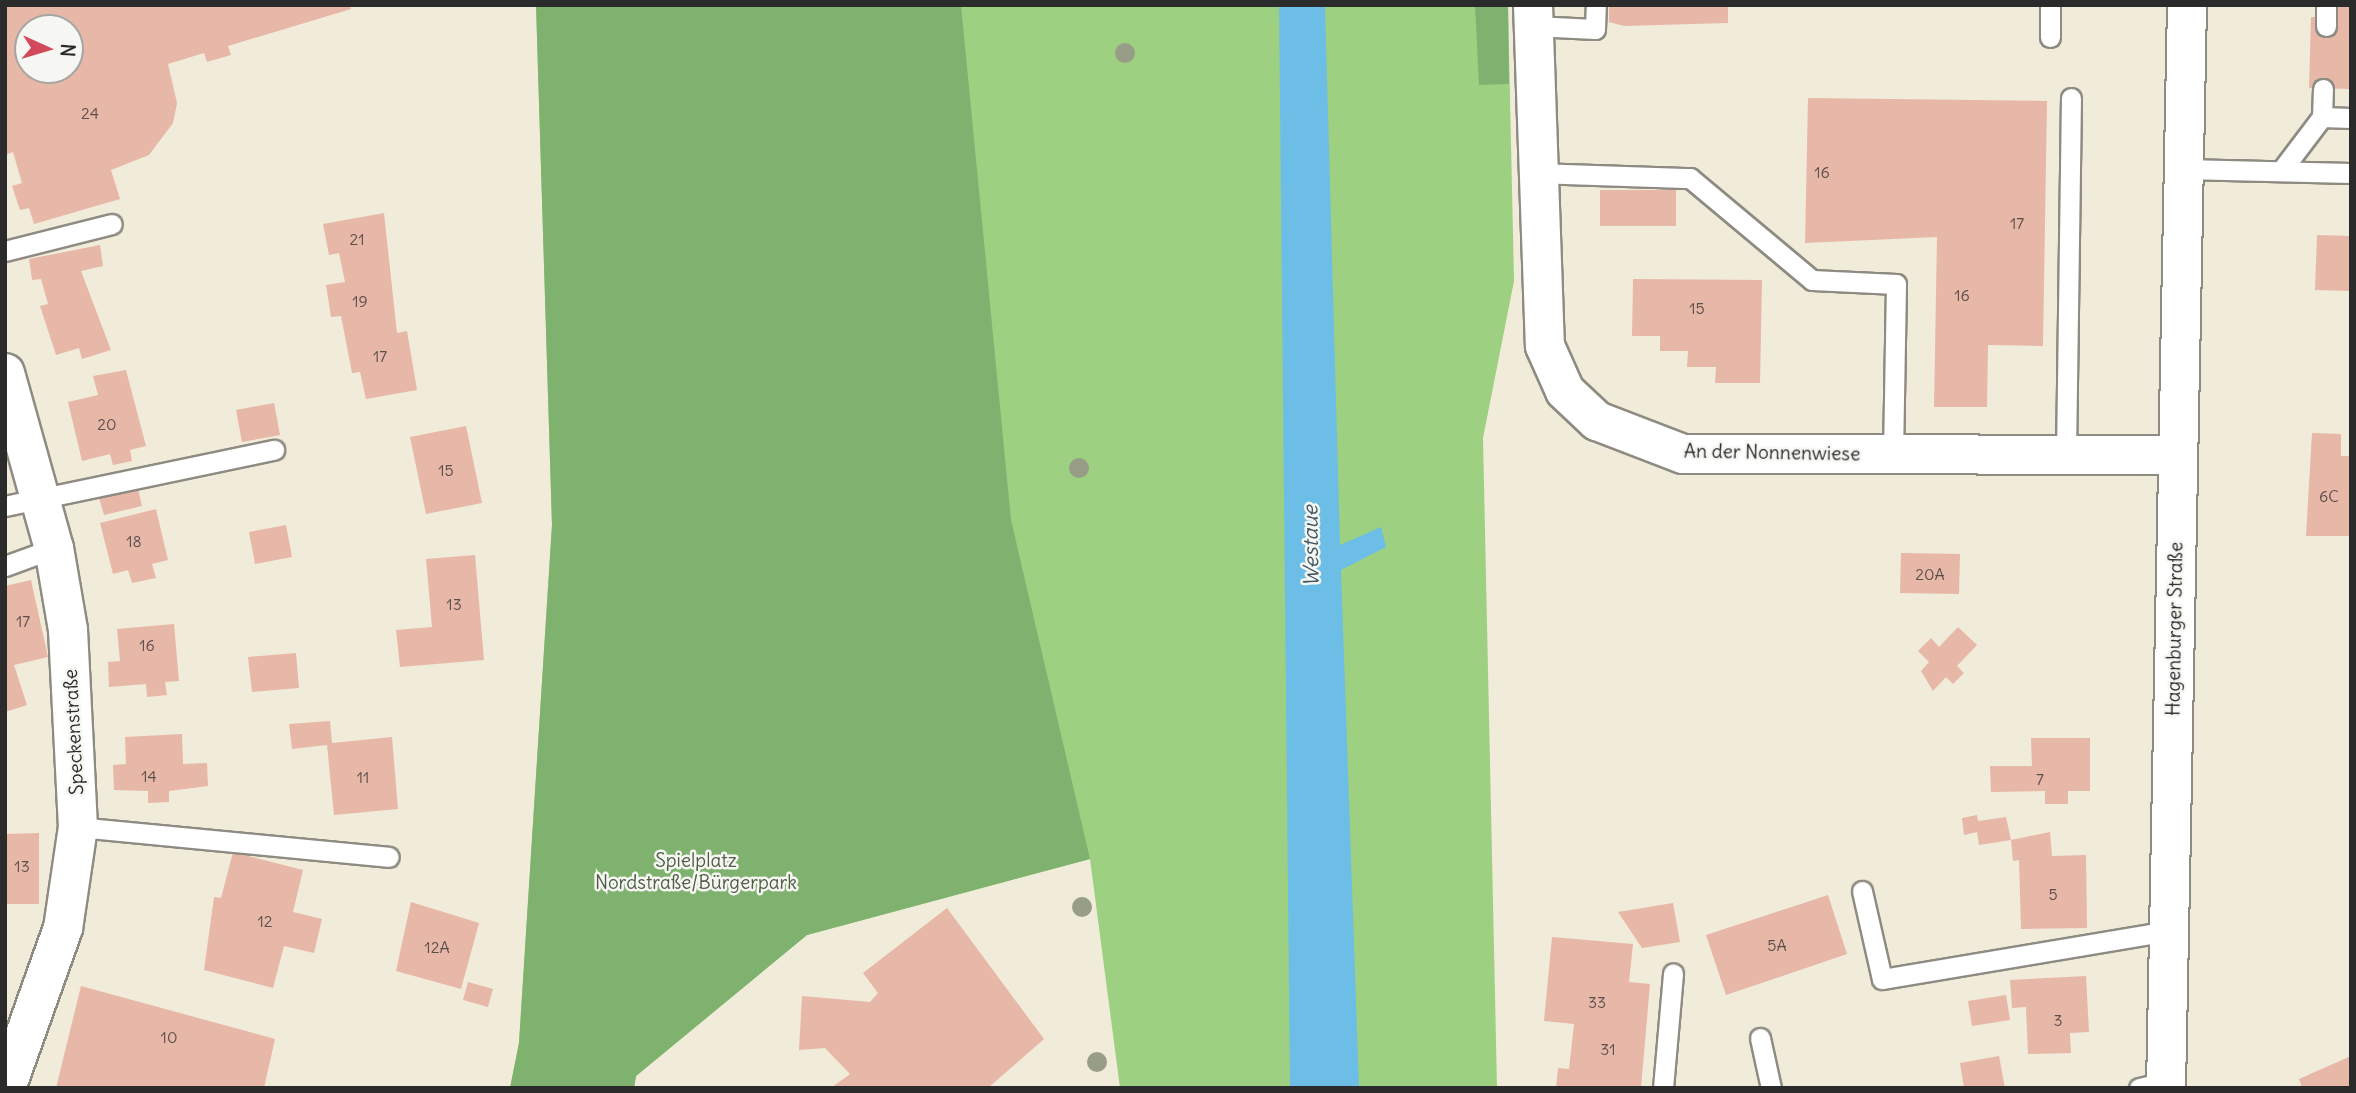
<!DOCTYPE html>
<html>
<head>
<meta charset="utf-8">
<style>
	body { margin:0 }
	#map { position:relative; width:2356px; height:1093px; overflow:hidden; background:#f1ebd9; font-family:Delius,sans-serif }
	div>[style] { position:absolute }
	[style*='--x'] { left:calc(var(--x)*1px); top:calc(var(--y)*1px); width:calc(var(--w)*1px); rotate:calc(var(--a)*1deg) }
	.green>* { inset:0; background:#9dd080 }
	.forest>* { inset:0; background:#7eb26e }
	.water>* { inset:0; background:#6cbee7 }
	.building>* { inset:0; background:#e7b7a8 }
	.roads { filter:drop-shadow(2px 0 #8e8b82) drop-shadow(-2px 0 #8e8b82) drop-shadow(0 2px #8e8b82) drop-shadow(0 -2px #8e8b82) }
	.lane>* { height:19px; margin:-9.5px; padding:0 9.5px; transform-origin:9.5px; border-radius:9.5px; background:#fff }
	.street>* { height:38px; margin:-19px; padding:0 19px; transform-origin:19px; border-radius:19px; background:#fff }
	.primary>* { height:38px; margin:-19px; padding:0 19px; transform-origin:19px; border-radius:19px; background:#fff }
	.trees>* { width:20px; height:20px; margin:-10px; border-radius:50%; background:#979d87 }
	span { translate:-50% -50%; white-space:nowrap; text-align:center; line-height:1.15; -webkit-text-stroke:5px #f6f6f2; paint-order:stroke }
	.number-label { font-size:16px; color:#5a4e4a }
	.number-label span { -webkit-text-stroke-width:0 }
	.street-label { font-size:19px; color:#2b2b2b }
	.park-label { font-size:19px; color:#4d5d44 }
	.water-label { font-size:21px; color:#3e5763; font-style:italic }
	.frame { position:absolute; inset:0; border:7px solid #2b2b2b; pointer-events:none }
	.north { position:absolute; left:14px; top:14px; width:70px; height:70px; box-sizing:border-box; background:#f6f6f2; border:2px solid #a5a5a2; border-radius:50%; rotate:94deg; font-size:19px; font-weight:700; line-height:28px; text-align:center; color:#2b2b2b }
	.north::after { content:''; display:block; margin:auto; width:24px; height:32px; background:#d1495b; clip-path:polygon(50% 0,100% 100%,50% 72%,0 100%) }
</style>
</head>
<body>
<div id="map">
	<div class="green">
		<i style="clip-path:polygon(536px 5px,1508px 5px,1514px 281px,1483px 438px,1497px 1088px,1120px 1088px,1090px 859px,807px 935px,636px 1076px,634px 1088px,510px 1088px,519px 1043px,552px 525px)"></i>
	</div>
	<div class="forest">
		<i style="clip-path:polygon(536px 5px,961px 5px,1011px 520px,1090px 859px,807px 935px,636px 1076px,634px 1088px,510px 1088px,519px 1043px,552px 525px)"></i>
		<i style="clip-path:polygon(1475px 5px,1508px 5px,1509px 84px,1479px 85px)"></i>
	</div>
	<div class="water">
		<i style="clip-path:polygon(1279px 5px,1325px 5px,1340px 545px,1381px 527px,1386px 547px,1341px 570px,1359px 1088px,1290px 1088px)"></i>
	</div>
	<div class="building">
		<i style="clip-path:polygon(evenodd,5px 5px,350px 5px,351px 9px,228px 46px,231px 55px,207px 62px,204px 53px,168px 64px,177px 103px,173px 123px,149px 155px,111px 170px,120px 199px,34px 224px,29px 208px,20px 210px,12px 186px,22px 183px,13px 152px,5px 155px,5px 5px,28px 28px,70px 28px,70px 70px,28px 70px,28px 28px)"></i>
		<i style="clip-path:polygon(1609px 5px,1728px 5px,1728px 23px,1624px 26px,1609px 22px)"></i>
		<i style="clip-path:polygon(2334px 5px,2351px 5px,2351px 89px,2309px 88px,2311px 17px,2334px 17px)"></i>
		<i style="clip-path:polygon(1808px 98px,2047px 101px,2043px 346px,1988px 345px,1987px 407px,1934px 407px,1937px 237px,1805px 243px)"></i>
		<i style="clip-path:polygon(1600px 190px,1676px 190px,1676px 226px,1600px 226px)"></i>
		<i style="clip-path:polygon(384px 213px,397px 333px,407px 331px,417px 390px,366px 399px,360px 372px,352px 373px,341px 316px,331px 317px,326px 285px,345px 282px,339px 253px,329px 255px,323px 224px)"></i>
		<i style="clip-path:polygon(2317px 235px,2351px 236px,2351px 291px,2315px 290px)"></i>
		<i style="clip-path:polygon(100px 245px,103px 266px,81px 271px,111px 350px,82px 359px,79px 348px,56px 355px,40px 306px,48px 304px,41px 279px,32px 280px,29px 259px)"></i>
		<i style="clip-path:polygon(1633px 279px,1762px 280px,1760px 383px,1715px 383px,1716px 367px,1687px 367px,1688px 351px,1660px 351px,1660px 336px,1632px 336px)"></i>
		<i style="clip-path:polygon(126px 370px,146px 446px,130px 450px,132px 461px,113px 465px,110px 454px,82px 461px,68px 402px,98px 395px,93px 376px)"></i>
		<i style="clip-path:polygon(274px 403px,280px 435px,242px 442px,236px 410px)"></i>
		<i style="clip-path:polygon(466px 426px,482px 503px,426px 514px,410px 437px)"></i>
		<i style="clip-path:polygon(2312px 433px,2341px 434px,2341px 456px,2351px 456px,2351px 536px,2306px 536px)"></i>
		<i style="clip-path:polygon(138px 489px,142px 506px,104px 515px,99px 498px)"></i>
		<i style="clip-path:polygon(156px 509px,168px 560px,152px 564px,156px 578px,132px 583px,128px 570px,113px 574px,100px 523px)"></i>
		<i style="clip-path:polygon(286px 525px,292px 557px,255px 564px,249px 532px)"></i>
		<i style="clip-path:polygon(1901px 553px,1960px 554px,1959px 594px,1900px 593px)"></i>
		<i style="clip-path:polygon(475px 555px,484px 660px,400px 667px,396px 630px,432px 627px,426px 559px)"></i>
		<i style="clip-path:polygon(31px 580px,48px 657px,14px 665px,27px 705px,5px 712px,5px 586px)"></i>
		<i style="clip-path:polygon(174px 624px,179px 681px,165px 682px,167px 695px,147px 697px,146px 684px,109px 687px,108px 662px,120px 661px,117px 629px)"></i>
		<i style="clip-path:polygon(1958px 627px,1977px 645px,1957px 666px,1964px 673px,1953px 684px,1946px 677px,1933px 691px,1921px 671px,1929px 662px,1918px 651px,1931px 638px,1939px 647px)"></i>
		<i style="clip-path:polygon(296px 653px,299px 688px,252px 692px,248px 657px)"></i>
		<i style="clip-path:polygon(330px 721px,332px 743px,392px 737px,398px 809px,334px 815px,327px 745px,292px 749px,289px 724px)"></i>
		<i style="clip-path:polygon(182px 734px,183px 764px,207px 763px,208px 786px,169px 791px,169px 802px,148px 803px,148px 791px,114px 790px,113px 765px,126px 764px,125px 737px)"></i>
		<i style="clip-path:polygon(2031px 738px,2090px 738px,2090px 791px,2068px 791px,2068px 804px,2045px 804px,2045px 791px,1991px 792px,1990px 766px,2032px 766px)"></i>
		<i style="clip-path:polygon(1977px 815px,1978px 821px,2006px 817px,2011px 840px,1979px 845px,1977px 832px,1964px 835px,1962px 818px)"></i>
		<i style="clip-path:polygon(2050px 832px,2052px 856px,2086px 855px,2087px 928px,2021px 929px,2019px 860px,2013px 861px,2011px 840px)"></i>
		<i style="clip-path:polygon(39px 833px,39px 904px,5px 904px,5px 834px)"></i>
		<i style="clip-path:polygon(233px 852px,303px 870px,293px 912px,322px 919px,314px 953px,284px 946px,273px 988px,204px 970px,214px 897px,221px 898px)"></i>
		<i style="clip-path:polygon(1828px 895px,1847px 954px,1726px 995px,1706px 935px)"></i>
		<i style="clip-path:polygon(411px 902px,479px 923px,461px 989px,396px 971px)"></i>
		<i style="clip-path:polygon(1673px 903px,1680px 942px,1642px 948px,1618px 912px)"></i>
		<i style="clip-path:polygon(947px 908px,1044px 1039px,988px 1088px,831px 1088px,850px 1074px,825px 1048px,799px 1050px,802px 996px,870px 1002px,878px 993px,863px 973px)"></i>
		<i style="clip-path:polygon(1552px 937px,1633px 944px,1629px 982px,1650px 984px,1641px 1088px,1556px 1088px,1558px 1068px,1569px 1069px,1574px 1024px,1544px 1021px)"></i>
		<i style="clip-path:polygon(2086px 976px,2089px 1032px,2070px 1033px,2071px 1053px,2028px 1054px,2026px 1007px,2012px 1008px,2010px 980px)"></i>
		<i style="clip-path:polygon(468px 982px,493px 989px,488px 1007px,463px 1000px)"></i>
		<i style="clip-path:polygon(81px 986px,275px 1039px,264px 1088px,56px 1088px)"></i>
		<i style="clip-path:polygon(2006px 995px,2010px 1020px,1972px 1026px,1968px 1001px)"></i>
		<i style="clip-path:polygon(1999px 1056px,2005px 1088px,1964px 1088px,1960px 1063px)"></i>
		<i style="clip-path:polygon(2351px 1056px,2351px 1088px,2302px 1088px,2299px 1079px)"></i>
	</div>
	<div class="roads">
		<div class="lane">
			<i style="--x:2050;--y:5;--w:32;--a:90"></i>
			<i style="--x:1533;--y:26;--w:62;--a:2.8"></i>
			<i style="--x:1595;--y:29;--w:24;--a:-88"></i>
			<i style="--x:2326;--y:26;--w:21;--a:-90"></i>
			<i style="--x:2322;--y:117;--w:29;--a:2"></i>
			<i style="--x:2183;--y:169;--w:168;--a:1.4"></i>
			<i style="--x:2281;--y:171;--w:68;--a:-52.8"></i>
			<i style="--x:2322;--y:117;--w:28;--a:-88"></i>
			<i style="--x:1537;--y:173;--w:153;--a:1.9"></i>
			<i style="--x:1690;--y:178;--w:159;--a:39.9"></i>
			<i style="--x:1812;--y:280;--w:84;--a:2.7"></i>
			<i style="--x:1896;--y:284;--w:171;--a:91"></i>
			<i style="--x:5;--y:251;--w:110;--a:-14.2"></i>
			<i style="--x:2066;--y:455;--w:357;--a:-89.2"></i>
			<i style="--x:5;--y:506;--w:275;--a:-11.8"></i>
			<i style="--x:5;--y:566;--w:52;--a:-20.2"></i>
			<i style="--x:78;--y:827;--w:312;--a:5.5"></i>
			<i style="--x:1862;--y:891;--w:90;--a:77.2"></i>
			<i style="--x:1882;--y:979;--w:292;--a:-9.5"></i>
			<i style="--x:1760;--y:1038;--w:51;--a:77.6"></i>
			<i style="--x:1663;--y:1088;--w:115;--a:-85"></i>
			<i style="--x:2139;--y:1088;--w:28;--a:-13"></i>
		</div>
		<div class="street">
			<i style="--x:1533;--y:5;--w:341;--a:88"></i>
			<i style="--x:1545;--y:346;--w:49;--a:66"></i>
			<i style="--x:1565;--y:391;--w:44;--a:43.2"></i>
			<i style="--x:1597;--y:421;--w:92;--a:21"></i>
			<i style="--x:1683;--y:454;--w:494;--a:0.1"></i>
			<i style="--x:5;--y:373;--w:182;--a:74.4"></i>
			<i style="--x:54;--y:548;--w:83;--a:80.3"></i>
			<i style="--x:68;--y:630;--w:197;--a:87.1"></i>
			<i style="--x:78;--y:827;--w:102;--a:98.4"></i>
			<i style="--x:63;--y:928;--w:170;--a:109.6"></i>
		</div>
		<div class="primary">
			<i style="--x:2166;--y:1088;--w:1083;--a:-88.89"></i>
		</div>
	</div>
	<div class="trees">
		<i style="left:1125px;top:53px"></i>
		<i style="left:1079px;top:468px"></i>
		<i style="left:1082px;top:907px"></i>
		<i style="left:1097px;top:1062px"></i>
	</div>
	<div class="number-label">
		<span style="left:90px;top:113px">24</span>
		<span style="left:1822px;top:172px">16</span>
		<span style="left:2017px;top:223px">17</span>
		<span style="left:357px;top:239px">21</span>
		<span style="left:1962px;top:295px">16</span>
		<span style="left:360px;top:301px">19</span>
		<span style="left:1697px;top:308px">15</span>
		<span style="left:380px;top:356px">17</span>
		<span style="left:107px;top:424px">20</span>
		<span style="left:446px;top:470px">15</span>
		<span style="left:2329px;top:496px">6C</span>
		<span style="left:134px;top:541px">18</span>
		<span style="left:1930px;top:574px">20A</span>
		<span style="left:454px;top:604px">13</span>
		<span style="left:23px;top:621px">17</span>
		<span style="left:147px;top:645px">16</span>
		<span style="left:149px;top:776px">14</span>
		<span style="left:363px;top:777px">11</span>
		<span style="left:2040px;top:779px">7</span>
		<span style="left:22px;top:866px">13</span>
		<span style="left:2053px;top:894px">5</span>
		<span style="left:265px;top:921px">12</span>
		<span style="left:1777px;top:945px">5A</span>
		<span style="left:437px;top:947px">12A</span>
		<span style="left:1597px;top:1002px">33</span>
		<span style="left:2058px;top:1020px">3</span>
		<span style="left:169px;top:1037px">10</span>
		<span style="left:1608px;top:1049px">31</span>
	</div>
	<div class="street-label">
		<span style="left:1772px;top:453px;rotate:1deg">An der Nonnenwiese</span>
		<span style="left:2175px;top:629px;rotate:-89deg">Hagenburger Straße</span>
		<span style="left:74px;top:732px;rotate:-93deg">Speckenstraße</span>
	</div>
	<div class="park-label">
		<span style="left:696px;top:872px">Spielplatz<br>Nordstraße/Bürgerpark</span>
	</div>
	<div class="water-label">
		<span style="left:1311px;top:546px;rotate:-91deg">Westaue</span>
	</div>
	<div class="frame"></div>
	<div class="north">N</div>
</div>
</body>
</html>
